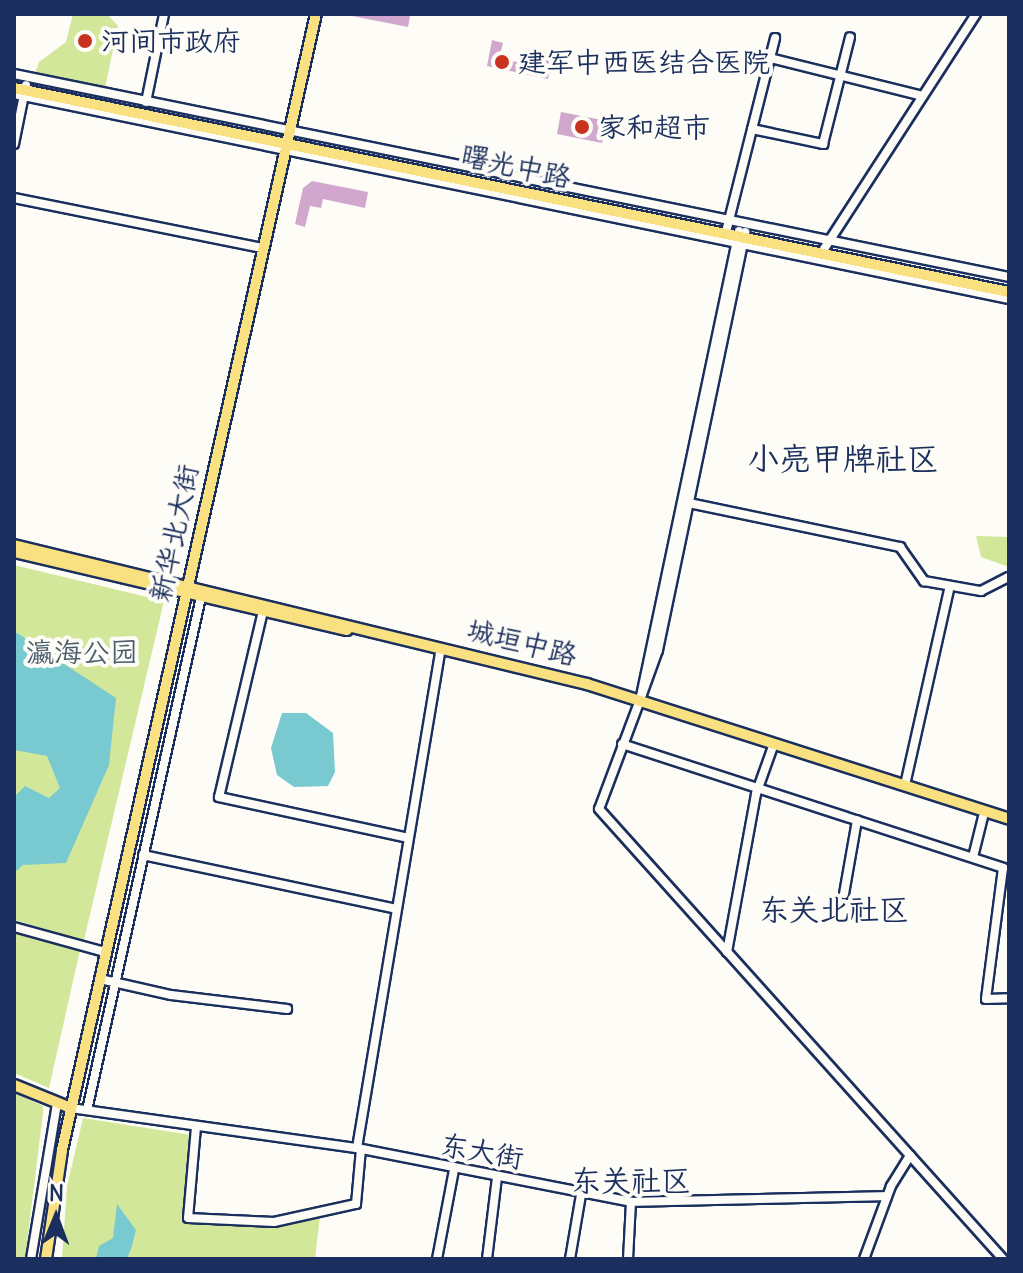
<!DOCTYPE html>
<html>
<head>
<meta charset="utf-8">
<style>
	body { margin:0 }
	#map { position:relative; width:1023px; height:1273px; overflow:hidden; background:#fdfcf7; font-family:Delius,"LXGW WenKai TC",sans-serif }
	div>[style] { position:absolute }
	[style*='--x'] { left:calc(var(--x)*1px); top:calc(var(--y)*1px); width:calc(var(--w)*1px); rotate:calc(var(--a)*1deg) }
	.green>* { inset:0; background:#d3e79b }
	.water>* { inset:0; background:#79cad0 }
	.building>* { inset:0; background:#d1a7cd }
	.roads { filter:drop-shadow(2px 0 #1b2f5e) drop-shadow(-2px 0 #1b2f5e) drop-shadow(0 2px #1b2f5e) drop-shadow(0 -2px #1b2f5e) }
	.minor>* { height:8px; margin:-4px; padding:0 4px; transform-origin:4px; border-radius:4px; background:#fdfcf7 }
	.major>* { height:10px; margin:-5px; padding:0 5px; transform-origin:5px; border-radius:5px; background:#f9e181 }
	.dots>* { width:22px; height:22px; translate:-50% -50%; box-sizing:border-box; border:4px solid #fdfcf7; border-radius:50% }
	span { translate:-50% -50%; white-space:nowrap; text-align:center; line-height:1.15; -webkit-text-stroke:8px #fdfcf7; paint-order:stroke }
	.poi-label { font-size:28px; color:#1b2f5e }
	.left { translate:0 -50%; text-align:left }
	.street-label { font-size:28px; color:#1b2f5e }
	.park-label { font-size:28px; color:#495d6d }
	.neighbourhood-label { font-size:30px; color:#1b2f5e }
	.quarter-label { font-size:32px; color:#1b2f5e }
	.frame { position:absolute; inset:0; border:16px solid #1b2f5e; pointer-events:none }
	.north { position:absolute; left:16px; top:1177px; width:80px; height:80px; -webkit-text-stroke:6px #fdfcf7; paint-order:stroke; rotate:1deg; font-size:22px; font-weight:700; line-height:32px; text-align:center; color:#1b2f5e }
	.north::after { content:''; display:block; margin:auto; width:28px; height:36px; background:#1b2f5e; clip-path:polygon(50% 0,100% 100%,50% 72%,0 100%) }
</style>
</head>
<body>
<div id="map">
	<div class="green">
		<i style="clip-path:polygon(73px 14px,107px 14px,118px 26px,105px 88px,35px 73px,39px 62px,66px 42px)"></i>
		<i style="clip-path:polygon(976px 536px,1009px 537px,1009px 567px,981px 557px)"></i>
		<i style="clip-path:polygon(14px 565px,164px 601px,84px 940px,14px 920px)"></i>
		<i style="clip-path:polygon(14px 933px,80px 950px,49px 1088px,14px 1073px)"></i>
		<i style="clip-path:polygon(14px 1093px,43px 1106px,43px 1113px,25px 1259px,14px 1259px)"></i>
		<i style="clip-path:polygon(83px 1118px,191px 1135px,182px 1220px,241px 1226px,320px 1215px,315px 1259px,62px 1259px,67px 1186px)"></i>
	</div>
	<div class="water">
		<i style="clip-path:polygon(14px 631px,116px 698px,109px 765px,66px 863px,23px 865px,14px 873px,14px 797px,25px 786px,49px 798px,60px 788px,47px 756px,14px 750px)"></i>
		<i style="clip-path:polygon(282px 713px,306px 713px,333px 733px,335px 772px,328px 786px,294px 787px,277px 775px,271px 748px)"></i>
		<i style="clip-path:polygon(117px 1204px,136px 1230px,132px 1246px,127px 1259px,96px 1259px,99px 1246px,113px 1238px)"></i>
	</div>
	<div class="building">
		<i style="clip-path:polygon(398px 14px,410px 16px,408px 27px,352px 16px)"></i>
		<i style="clip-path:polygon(492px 40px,503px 43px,499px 58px,542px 68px,544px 55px,553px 57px,548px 79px,487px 66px)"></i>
		<i style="clip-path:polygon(561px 112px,607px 121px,602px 143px,557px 134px)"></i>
		<i style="clip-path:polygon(312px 181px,368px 192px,365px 208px,323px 199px,321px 208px,310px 206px,305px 227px,295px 224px,303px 188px)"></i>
	</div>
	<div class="roads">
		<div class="minor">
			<i style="--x:770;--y:58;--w:157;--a:14"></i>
			<i style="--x:14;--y:74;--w:1015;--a:11.53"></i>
			<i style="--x:14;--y:94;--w:1016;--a:11.64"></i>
			<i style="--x:146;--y:102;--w:90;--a:-78.4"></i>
			<i style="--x:752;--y:129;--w:73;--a:11.9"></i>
			<i style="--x:823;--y:144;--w:110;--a:-75.8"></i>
			<i style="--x:14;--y:144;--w:60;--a:-78.5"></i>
			<i style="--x:14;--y:198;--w:248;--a:11.4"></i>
			<i style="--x:727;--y:228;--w:196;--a:-75.8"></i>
			<i style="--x:739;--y:231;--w:479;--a:101.9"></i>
			<i style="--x:640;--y:700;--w:116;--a:110.6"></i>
			<i style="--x:599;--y:809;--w:605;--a:48.08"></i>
			<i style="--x:824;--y:249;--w:280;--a:-57.1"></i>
			<i style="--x:689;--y:503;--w:216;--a:11.8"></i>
			<i style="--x:900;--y:547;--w:42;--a:54.8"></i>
			<i style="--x:924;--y:581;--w:58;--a:10"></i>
			<i style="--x:981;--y:591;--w:31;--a:-27"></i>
			<i style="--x:263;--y:611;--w:191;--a:103.3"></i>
			<i style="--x:219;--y:797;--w:194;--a:12.2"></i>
			<i style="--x:640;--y:700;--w:53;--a:-70.2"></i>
			<i style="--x:658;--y:650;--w:427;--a:-78.2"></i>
			<i style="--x:622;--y:744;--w:401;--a:18"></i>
			<i style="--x:1003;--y:868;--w:132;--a:97.4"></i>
			<i style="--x:986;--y:999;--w:23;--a:-2"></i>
			<i style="--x:905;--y:785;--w:204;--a:-77.3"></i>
			<i style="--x:143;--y:855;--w:259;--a:12"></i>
			<i style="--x:973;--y:857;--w:41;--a:-76"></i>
			<i style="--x:844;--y:894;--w:75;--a:-80"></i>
			<i style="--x:14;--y:927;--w:90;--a:15.4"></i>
			<i style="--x:727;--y:952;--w:161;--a:-79.6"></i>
			<i style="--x:756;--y:794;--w:48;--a:-70.4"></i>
			<i style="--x:100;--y:979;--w:73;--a:12.7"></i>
			<i style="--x:171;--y:995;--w:117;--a:6.9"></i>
			<i style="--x:71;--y:1108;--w:289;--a:8"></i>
			<i style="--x:357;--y:1148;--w:279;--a:11.1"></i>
			<i style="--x:631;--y:1202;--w:256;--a:-1.3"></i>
			<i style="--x:87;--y:1110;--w:526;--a:-77.47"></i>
			<i style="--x:196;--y:1127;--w:91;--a:95"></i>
			<i style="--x:188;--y:1218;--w:86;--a:2.7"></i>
			<i style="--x:274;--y:1222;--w:84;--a:-12.4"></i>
			<i style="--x:356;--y:1204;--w:55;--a:-84.8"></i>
			<i style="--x:357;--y:1148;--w:502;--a:-80.48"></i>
			<i style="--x:31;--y:1259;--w:158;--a:-80.5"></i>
			<i style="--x:437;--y:1259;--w:91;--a:-79.2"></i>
			<i style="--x:487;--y:1259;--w:82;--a:-83"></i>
			<i style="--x:570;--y:1259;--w:71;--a:-80.3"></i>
			<i style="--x:628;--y:1259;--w:57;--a:-87"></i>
			<i style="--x:864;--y:1259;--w:78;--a:-69.7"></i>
			<i style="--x:891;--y:1186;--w:36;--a:-58"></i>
		</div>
		<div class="major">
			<i style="--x:14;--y:88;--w:1016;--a:11.59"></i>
			<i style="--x:14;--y:545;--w:590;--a:13.64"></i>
			<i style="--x:587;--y:684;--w:443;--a:17.7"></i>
			<i style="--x:14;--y:552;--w:342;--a:13.2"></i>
			<i style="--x:14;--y:1085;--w:61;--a:22"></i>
			<i style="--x:46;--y:1259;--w:110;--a:-81.6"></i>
			<i style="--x:62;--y:1150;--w:1164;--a:-77.4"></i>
		</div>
	</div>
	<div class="dots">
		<i style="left:85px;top:41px;background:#c8321e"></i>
		<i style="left:502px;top:62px;background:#c8321e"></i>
		<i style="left:582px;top:127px;background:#c8321e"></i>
	</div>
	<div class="poi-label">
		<span class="left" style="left:101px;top:41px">河间市政府</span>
		<span class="left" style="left:518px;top:62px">建军中西医结合医院</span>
		<span class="left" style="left:598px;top:127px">家和超市</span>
	</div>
	<div class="street-label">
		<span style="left:516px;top:166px;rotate:12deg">曙光中路</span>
		<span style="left:174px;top:533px;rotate:-78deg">新华北大街</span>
		<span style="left:522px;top:642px;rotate:14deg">城垣中路</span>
		<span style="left:482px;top:1151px;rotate:10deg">东大街</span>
	</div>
	<div class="park-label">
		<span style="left:82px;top:652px">瀛海公园</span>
	</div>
	<div class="neighbourhood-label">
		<span style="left:834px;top:909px">东关北社区</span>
		<span style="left:631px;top:1180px">东关社区</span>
	</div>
	<div class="quarter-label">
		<span style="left:843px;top:459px">小亮甲牌社区</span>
	</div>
	<div class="frame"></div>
	<div class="north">N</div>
</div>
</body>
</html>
